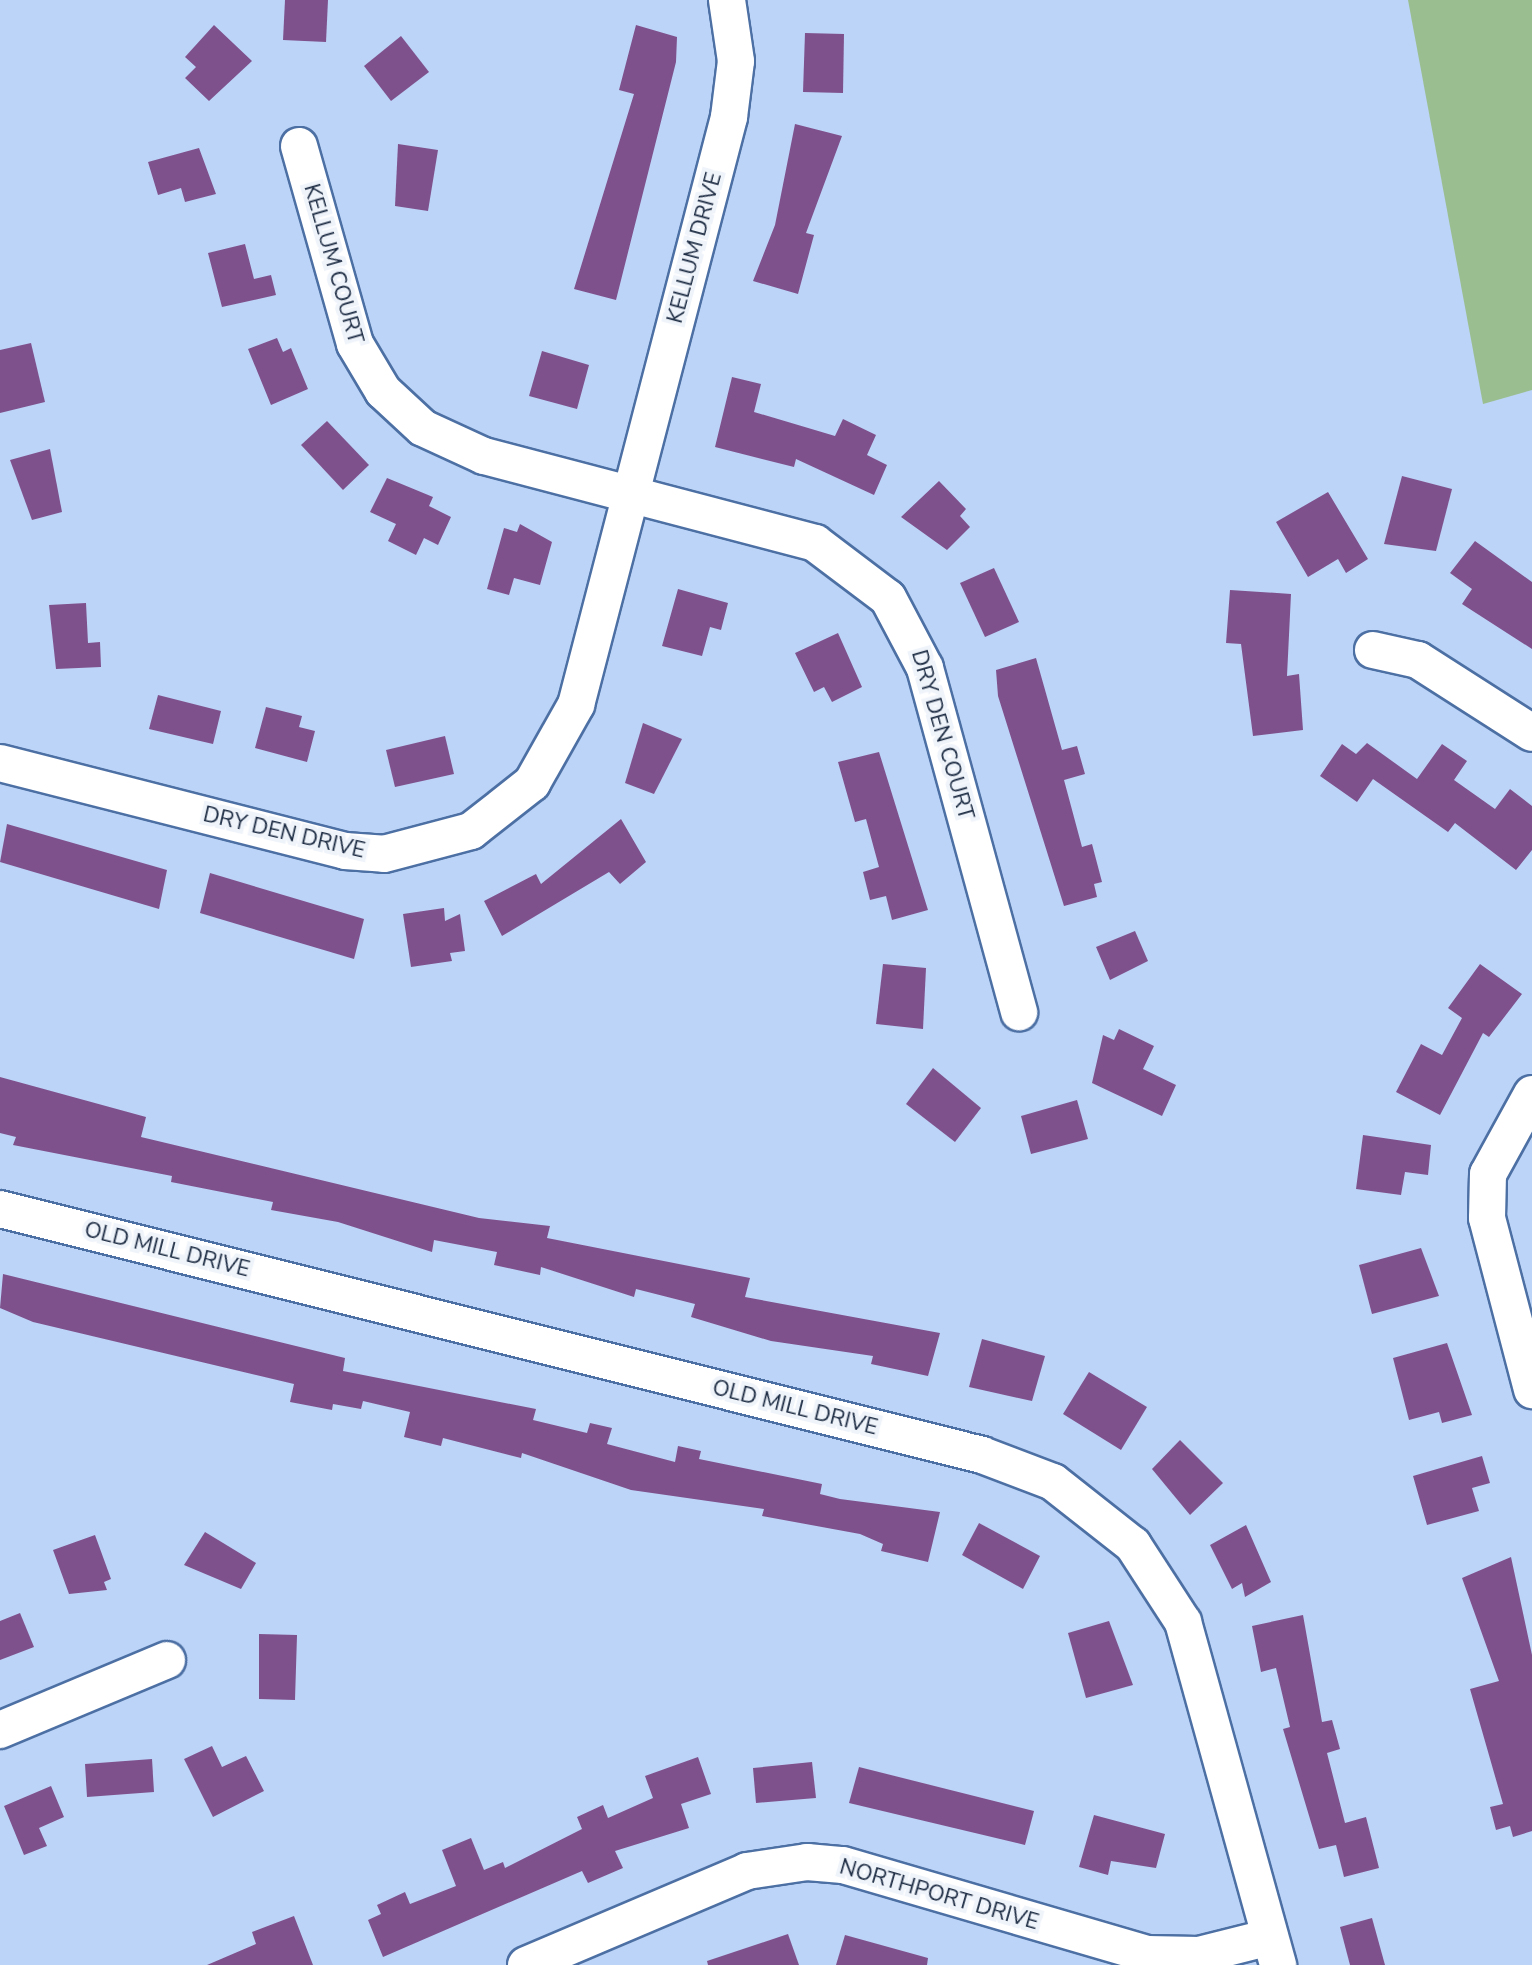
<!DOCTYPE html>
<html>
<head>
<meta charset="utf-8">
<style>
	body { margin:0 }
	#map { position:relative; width:1532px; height:1965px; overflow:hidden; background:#bcd4f7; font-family:"Nunito Sans",sans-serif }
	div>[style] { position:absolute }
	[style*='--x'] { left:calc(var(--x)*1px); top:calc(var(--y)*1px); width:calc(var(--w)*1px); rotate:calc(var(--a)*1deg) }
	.green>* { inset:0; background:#9bbe90 }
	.building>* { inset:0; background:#7f518c }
	.roads { filter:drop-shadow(2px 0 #4d70a4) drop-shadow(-2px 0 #4d70a4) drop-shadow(0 2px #4d70a4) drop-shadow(0 -2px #4d70a4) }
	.minor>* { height:36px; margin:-18px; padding:0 18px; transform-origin:18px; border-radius:18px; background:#fff }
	span { translate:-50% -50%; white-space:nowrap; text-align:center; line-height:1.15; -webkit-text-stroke:8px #eff3fa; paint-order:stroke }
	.street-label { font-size:22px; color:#1c2b42 }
</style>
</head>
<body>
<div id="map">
	<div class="green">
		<i style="clip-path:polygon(1408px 0,1532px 0,1532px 390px,1483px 404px)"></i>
	</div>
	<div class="building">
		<i style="clip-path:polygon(285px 0,328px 0,326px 42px,283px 40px)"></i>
		<i style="clip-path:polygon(214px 25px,252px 61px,209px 101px,185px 78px,196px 67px,185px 57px)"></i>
		<i style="clip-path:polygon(636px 25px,677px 37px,676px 62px,616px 300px,574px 289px,634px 94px,619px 90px)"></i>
		<i style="clip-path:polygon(805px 33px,844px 34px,843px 93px,803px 92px)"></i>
		<i style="clip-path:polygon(401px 36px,429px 72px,391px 101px,364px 66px)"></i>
		<i style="clip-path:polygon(795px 124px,842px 136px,806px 233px,814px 235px,798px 294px,753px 281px,775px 225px)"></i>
		<i style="clip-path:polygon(398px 144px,438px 150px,428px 211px,395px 206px)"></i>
		<i style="clip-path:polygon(199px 148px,216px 194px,185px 202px,181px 188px,158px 195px,148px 162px)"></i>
		<i style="clip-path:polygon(245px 244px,254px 279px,271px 275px,276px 295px,222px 307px,208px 253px)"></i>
		<i style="clip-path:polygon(277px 338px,283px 352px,291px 348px,308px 389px,271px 405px,248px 349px)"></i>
		<i style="clip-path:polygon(31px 343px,45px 402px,0 413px,0 350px)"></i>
		<i style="clip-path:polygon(542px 351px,589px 365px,577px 409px,529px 396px)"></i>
		<i style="clip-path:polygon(732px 377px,761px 384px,754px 412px,835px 436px,843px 419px,876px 435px,867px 455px,887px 465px,874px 495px,796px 459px,794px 467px,715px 447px)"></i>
		<i style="clip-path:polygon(327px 421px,369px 465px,343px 490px,301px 445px)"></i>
		<i style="clip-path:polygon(50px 449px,62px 512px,32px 520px,10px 460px)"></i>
		<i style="clip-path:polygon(1402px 476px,1452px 489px,1436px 551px,1384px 544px)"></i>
		<i style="clip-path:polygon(387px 478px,433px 497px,429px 506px,451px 517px,438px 545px,424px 538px,416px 555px,388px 541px,396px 524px,370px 512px)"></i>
		<i style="clip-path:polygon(939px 481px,966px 509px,960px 516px,970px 527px,947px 550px,901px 517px)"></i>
		<i style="clip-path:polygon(1328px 492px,1368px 559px,1346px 573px,1338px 559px,1308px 577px,1276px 522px)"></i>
		<i style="clip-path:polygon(520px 524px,552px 542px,540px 585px,514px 578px,509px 595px,487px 589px,504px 528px,517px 532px)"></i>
		<i style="clip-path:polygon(1475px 541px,1532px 582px,1532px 649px,1462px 604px,1472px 589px,1450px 573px)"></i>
		<i style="clip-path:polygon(994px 568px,1019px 622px,985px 637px,960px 583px)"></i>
		<i style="clip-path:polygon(678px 589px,728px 603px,721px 630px,710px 627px,702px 656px,662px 646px)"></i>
		<i style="clip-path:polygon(1230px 590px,1291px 594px,1287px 676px,1299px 674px,1303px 730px,1253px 736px,1241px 644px,1226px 643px)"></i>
		<i style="clip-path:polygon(86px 603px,88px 643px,100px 642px,101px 667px,56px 669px,49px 605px)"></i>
		<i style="clip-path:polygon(838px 633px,862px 687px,832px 702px,824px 687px,814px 692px,795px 653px)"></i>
		<i style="clip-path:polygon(1036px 658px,1062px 750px,1077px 746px,1085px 774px,1064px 780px,1082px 847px,1092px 844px,1102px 882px,1094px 884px,1097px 897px,1064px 906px,998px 696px,996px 670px)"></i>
		<i style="clip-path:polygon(158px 695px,221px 711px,213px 744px,149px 729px)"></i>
		<i style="clip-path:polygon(266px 707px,302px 716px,299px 727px,315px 731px,307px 762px,255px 748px)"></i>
		<i style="clip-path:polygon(643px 723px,682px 739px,654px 794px,625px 783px)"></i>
		<i style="clip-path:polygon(445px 736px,454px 774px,395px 787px,386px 750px)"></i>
		<i style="clip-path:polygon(1367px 743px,1417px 779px,1442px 744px,1467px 761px,1454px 780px,1495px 809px,1510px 789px,1532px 806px,1532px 850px,1516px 870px,1455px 823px,1448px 832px,1373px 779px,1357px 802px,1320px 776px,1342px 744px,1356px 754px)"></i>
		<i style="clip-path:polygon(879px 752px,928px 910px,892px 920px,886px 896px,870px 900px,863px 872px,879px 867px,866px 819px,855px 822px,838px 762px)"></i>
		<i style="clip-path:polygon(621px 819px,646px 862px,620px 884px,609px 872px,502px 936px,484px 901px,536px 874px,541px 884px)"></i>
		<i style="clip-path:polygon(7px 824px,167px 870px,159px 909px,0 862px)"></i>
		<i style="clip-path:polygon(210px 873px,364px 919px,354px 959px,200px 913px)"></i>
		<i style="clip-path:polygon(444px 908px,445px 921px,460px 914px,465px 951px,450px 953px,452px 961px,411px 967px,403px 914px)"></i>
		<i style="clip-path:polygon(1135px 931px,1148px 961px,1110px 980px,1096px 947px)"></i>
		<i style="clip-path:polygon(883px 964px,926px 968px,923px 1029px,876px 1024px)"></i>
		<i style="clip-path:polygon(1480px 964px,1522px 994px,1489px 1037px,1483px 1033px,1440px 1115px,1396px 1092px,1421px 1044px,1442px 1055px,1462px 1018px,1448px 1008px)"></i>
		<i style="clip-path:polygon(1119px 1029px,1154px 1046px,1143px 1069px,1176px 1085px,1162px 1116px,1092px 1083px,1103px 1035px,1114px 1040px)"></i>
		<i style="clip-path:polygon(933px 1068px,981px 1108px,955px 1142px,906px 1104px)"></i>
		<i style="clip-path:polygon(0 1077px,146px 1117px,141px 1137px,479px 1218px,550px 1226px,547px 1238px,750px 1278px,745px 1297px,940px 1333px,928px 1376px,871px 1364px,873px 1356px,771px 1341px,691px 1317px,695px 1304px,636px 1289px,634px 1297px,541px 1267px,540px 1275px,494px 1265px,497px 1252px,434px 1240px,432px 1252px,338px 1222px,271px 1210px,273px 1202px,171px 1182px,172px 1176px,13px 1145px,16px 1137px,0 1133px)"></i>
		<i style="clip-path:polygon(1077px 1100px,1088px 1139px,1031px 1154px,1021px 1116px)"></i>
		<i style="clip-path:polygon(1363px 1135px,1431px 1145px,1428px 1175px,1405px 1172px,1401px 1195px,1356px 1189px)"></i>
		<i style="clip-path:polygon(1421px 1248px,1439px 1296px,1372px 1314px,1359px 1265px)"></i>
		<i style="clip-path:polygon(3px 1274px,345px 1358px,343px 1371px,536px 1409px,533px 1420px,587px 1433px,590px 1423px,612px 1428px,607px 1444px,675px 1462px,678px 1446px,701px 1451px,699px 1459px,822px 1484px,820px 1494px,840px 1499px,940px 1512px,928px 1562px,881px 1551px,883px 1544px,860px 1534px,762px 1516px,764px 1509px,631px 1490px,522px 1453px,521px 1458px,443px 1438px,441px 1446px,404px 1437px,410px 1412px,363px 1401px,361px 1409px,333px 1404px,332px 1410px,290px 1402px,294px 1384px,33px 1322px,0 1308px)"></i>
		<i style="clip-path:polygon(982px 1339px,1045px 1356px,1032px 1401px,969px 1387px)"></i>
		<i style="clip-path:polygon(1447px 1343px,1472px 1415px,1442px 1423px,1439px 1412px,1409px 1420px,1393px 1358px)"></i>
		<i style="clip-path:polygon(1089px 1372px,1147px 1407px,1121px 1450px,1063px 1414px)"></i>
		<i style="clip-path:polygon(1180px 1440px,1223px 1483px,1190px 1515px,1152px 1469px)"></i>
		<i style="clip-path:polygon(1482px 1456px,1490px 1483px,1472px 1488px,1479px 1511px,1427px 1525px,1413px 1476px)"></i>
		<i style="clip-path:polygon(979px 1523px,1040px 1556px,1023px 1589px,962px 1555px)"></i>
		<i style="clip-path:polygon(1246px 1525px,1271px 1582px,1245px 1597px,1242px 1583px,1232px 1589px,1210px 1545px)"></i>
		<i style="clip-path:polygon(205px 1532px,256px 1563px,241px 1589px,184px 1565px)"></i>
		<i style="clip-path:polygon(95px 1535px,111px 1579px,104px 1582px,107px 1590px,69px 1594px,53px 1550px)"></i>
		<i style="clip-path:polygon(1511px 1557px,1532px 1655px,1532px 1831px,1513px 1837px,1510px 1826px,1496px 1830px,1490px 1807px,1503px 1804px,1470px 1689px,1499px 1681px,1462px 1578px)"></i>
		<i style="clip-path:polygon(20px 1613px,34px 1647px,0 1660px,0 1621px)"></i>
		<i style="clip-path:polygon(1303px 1615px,1322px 1722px,1332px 1720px,1340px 1749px,1327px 1753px,1345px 1823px,1366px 1817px,1379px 1868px,1344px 1877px,1336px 1845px,1319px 1849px,1283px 1729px,1290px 1727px,1276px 1668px,1261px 1672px,1252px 1626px)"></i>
		<i style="clip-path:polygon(1109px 1621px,1133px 1685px,1086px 1698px,1068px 1633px)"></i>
		<i style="clip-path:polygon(259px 1634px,297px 1635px,295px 1700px,259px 1699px)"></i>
		<i style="clip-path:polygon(212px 1746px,222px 1767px,246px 1756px,264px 1791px,213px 1817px,184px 1759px)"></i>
		<i style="clip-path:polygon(698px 1757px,711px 1794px,681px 1804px,689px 1828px,615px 1851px,623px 1868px,588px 1883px,582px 1871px,383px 1957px,368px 1920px,381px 1914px,377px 1905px,405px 1892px,410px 1904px,456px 1886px,442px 1850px,471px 1838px,484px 1870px,503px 1862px,505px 1868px,582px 1829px,577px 1817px,603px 1805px,608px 1818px,653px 1798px,645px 1776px)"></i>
		<i style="clip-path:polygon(152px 1759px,154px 1792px,87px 1797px,85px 1764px)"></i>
		<i style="clip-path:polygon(812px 1762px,816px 1798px,756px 1803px,753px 1768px)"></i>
		<i style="clip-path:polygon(859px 1767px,1034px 1811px,1025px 1845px,849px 1803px)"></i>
		<i style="clip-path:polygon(51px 1786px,64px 1817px,39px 1828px,47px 1846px,24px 1855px,4px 1806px)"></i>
		<i style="clip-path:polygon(1094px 1815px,1165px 1834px,1156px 1868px,1111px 1861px,1108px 1875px,1079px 1867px)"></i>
		<i style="clip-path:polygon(294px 1916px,313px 1965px,207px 1965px,256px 1944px,252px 1932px)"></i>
		<i style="clip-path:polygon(1372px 1918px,1385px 1965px,1350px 1965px,1340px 1927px)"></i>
		<i style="clip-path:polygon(788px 1934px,799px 1965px,708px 1965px,707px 1961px)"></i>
		<i style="clip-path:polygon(845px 1935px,928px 1958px,927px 1965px,836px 1965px)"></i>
	</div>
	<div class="roads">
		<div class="minor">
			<i style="--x:299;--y:146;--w:206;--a:74.2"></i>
			<i style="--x:355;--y:344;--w:55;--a:59.2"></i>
			<i style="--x:383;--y:391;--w:54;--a:42.8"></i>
			<i style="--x:423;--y:428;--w:67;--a:24.7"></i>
			<i style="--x:484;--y:456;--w:342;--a:14.7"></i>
			<i style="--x:815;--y:543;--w:91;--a:37"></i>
			<i style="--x:888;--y:598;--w:79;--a:62.1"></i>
			<i style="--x:925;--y:668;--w:357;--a:74.7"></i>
			<i style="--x:1373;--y:650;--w:46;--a:12.5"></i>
			<i style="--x:1418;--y:660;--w:135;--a:32.6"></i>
			<i style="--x:0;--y:763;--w:356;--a:14.3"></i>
			<i style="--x:345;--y:851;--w:39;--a:4"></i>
			<i style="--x:384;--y:854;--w:90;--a:-14.8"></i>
			<i style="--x:471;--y:831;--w:78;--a:-38.2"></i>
			<i style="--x:532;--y:783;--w:90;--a:-60.6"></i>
			<i style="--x:576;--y:705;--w:608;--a:-75.41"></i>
			<i style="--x:729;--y:117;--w:56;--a:-82.9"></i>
			<i style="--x:736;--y:61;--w:62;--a:-98.4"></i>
			<i style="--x:1532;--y:1094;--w:91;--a:118.8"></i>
			<i style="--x:1488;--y:1174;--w:44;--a:91.3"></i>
			<i style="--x:1487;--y:1218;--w:178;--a:75.3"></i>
			<i style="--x:0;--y:1209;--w:1012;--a:14.06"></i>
			<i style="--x:982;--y:1455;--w:76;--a:20.8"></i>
			<i style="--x:1053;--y:1482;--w:102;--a:38.2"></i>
			<i style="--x:1133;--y:1545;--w:92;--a:57"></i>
			<i style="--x:1183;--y:1622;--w:356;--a:74.5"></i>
			<i style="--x:0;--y:1730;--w:181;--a:-22.7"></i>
			<i style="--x:526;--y:1965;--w:240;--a:-23"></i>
			<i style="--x:747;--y:1871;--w:61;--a:-8.5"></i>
			<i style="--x:807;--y:1862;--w:36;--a:5"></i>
			<i style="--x:843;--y:1865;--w:317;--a:16.3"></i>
			<i style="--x:1147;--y:1954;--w:52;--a:1.1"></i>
			<i style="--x:1199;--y:1955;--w:73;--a:-14.2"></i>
		</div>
	</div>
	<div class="street-label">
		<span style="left:695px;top:248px;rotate:-75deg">KELLUM DRIVE</span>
		<span style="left:333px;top:264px;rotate:74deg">KELLUM COURT</span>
		<span style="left:942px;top:735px;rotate:74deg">DRY DEN COURT</span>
		<span style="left:284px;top:833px;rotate:13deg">DRY DEN DRIVE</span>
		<span style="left:167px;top:1250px;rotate:14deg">OLD MILL DRIVE</span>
		<span style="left:795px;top:1408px;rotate:14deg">OLD MILL DRIVE</span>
		<span style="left:939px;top:1895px;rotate:16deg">NORTHPORT DRIVE</span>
	</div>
</div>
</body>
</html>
